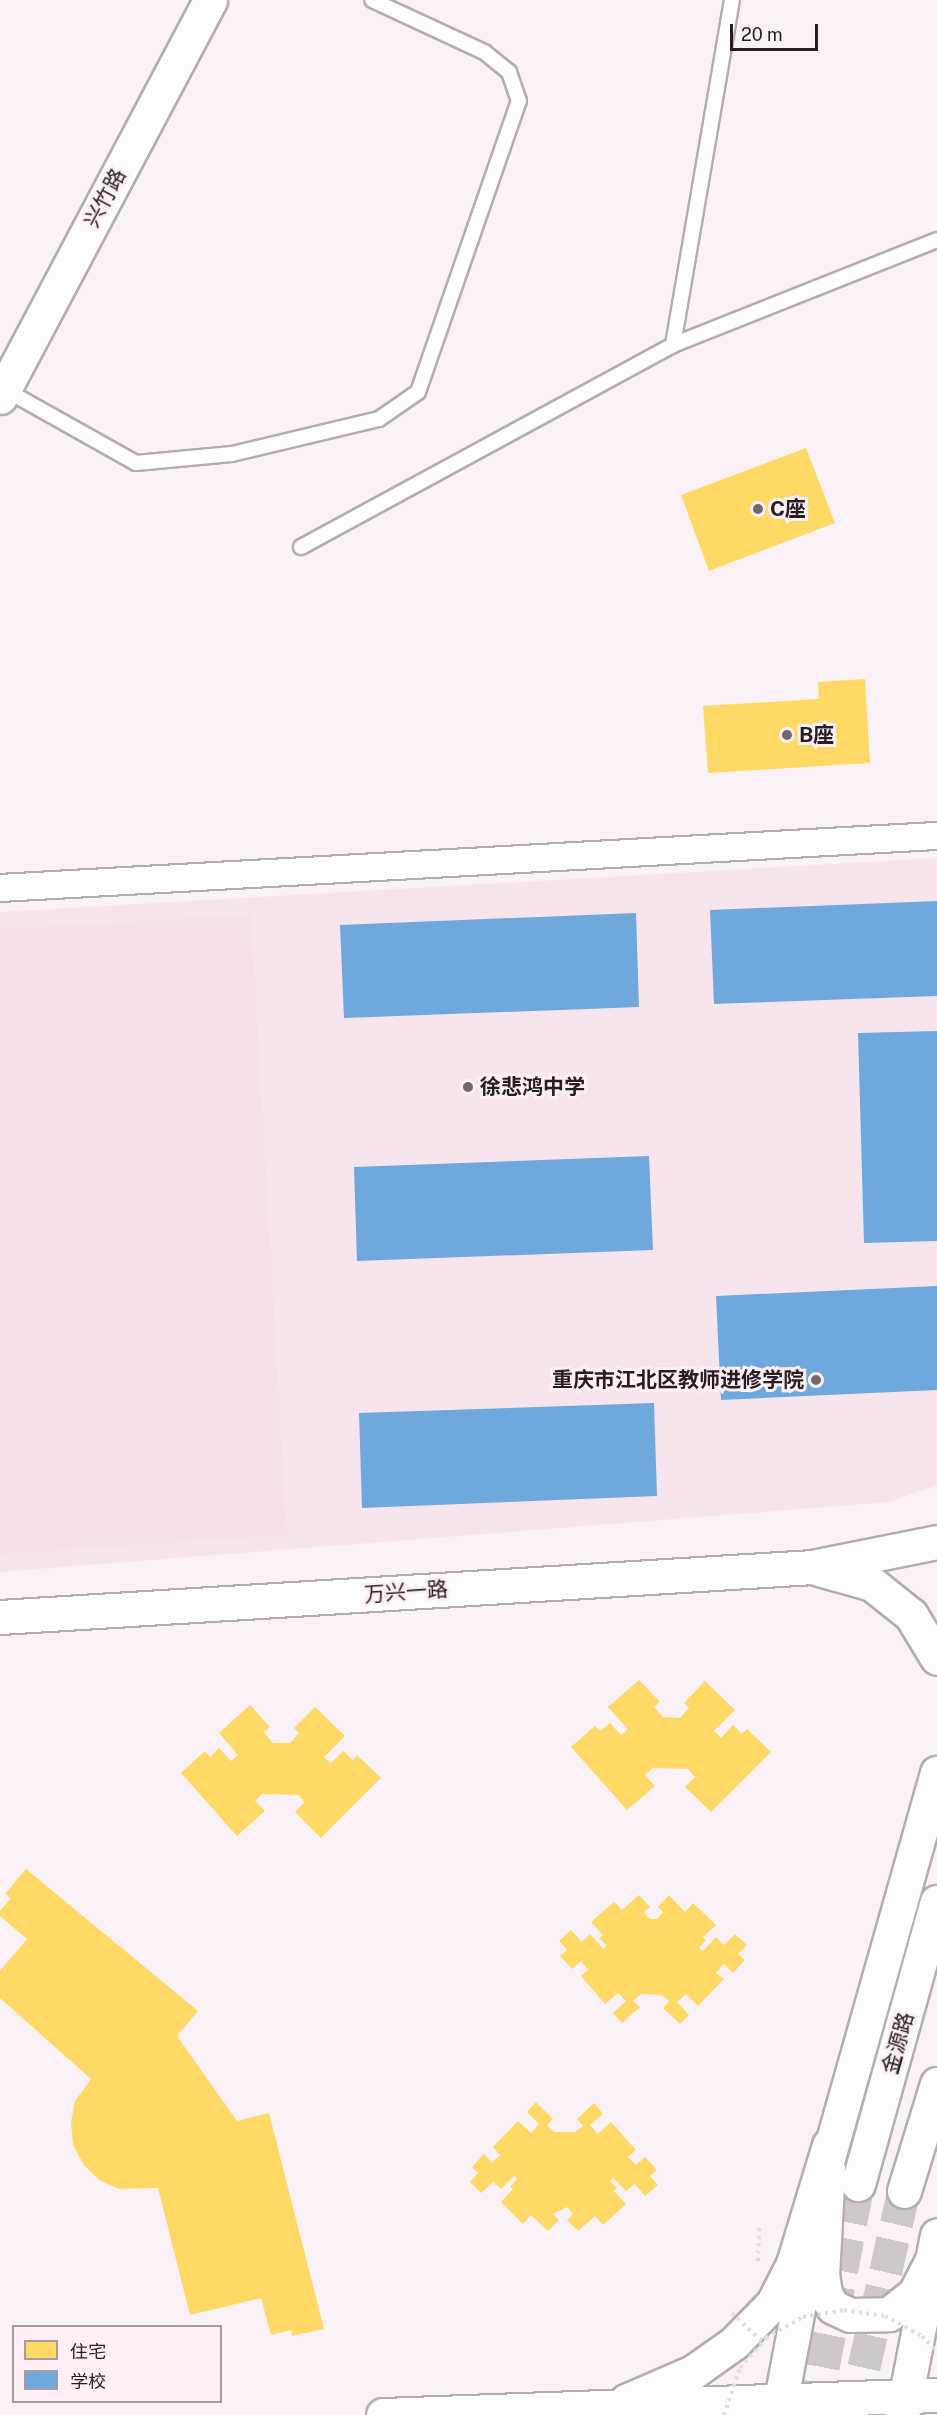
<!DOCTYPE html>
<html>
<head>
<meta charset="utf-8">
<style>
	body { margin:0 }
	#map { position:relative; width:937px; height:2415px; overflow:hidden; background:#faf2f6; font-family:"Public Sans","Noto Sans SC",sans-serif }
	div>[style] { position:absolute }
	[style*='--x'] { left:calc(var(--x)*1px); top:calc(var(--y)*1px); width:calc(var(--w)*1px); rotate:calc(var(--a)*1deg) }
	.built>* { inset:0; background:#f7e5ed }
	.green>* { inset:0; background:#f6e0ea }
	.homes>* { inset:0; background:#ffd966 }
	.schools>* { inset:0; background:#6fa8dc }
	.secondary-tunnel>* { height:33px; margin-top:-16.5px; transform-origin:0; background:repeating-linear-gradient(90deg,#cfc8cb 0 33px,transparent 0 49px) }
	.path>* { height:4px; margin-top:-2px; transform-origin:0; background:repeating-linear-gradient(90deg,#dfddde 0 3px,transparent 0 7.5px) }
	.roads { filter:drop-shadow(2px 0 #b4adb0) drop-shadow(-2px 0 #b4adb0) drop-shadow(0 2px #b4adb0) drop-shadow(0 -2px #b4adb0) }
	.service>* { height:14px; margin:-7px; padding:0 7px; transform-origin:7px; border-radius:7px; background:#fefdfe }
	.minor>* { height:26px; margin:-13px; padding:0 13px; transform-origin:13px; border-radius:13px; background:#fefdfe }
	.tertiary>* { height:33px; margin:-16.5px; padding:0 16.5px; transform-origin:16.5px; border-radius:16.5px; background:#fefdfe }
	.secondary>* { height:33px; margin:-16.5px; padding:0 16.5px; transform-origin:16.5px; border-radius:16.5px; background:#fefdfe }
	.path-bridge>* { height:4px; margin-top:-2px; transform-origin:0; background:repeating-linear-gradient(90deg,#dfddde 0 3px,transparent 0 7.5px) }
	.dots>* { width:16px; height:16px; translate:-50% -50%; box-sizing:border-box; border:3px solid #feeff6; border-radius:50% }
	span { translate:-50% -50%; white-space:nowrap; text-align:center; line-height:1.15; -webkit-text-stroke:6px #feeff6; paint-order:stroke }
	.street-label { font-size:21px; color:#241e21 }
	.poi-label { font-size:21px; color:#241e21; font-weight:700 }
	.left { translate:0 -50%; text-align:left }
	.right { translate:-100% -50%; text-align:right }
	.legend { position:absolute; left:12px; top:2325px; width:210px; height:78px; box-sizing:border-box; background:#feeff6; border:2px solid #a79ba1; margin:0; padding:8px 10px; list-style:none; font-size:18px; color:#241e21 }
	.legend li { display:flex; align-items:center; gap:12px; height:30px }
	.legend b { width:30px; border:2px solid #a79ba1 }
	.scale { position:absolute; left:730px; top:24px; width:88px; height:27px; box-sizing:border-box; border:3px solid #241e21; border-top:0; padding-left:8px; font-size:18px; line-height:21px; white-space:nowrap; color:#241e21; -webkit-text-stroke:4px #feeff6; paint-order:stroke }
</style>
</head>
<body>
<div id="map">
	<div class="built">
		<i style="clip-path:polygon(937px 858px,937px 1485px,890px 1502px,0 1572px,0 912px)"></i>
	</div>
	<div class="green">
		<i style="clip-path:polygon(251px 915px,287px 1535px,0 1554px,0 929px)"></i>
	</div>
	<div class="homes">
		<i style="clip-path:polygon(806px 448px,835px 523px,709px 571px,681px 495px)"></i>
		<i style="clip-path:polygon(865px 679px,870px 763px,708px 773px,703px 706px,819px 699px,818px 682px)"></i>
		<i style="clip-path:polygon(639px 1680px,660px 1702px,654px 1707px,663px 1717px,680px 1718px,689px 1708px,684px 1703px,705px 1681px,735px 1710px,714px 1731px,721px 1738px,733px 1725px,742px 1734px,747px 1729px,771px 1752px,711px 1812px,685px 1787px,695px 1777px,688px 1769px,653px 1768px,645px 1775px,655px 1786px,627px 1810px,571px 1747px,595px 1726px,600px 1731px,610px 1723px,621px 1735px,628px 1729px,608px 1707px)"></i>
		<i style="clip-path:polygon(250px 1705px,270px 1727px,264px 1732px,273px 1743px,290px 1743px,299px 1733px,294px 1728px,315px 1707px,345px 1736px,324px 1757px,331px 1763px,343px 1751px,353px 1760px,357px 1755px,381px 1778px,321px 1838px,295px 1812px,305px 1802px,298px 1795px,262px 1794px,255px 1801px,265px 1811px,237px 1836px,181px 1773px,205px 1751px,210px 1757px,219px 1748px,231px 1761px,238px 1755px,219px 1733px)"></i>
		<i style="clip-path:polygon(26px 1869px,198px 2011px,177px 2036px,237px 2121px,269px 2113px,324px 2329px,292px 2336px,291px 2330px,271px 2335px,261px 2298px,190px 2315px,158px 2188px,119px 2189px,99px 2180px,84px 2165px,73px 2145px,71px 2123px,75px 2101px,91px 2079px,0 1998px,0 1971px,27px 1939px,0 1916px,0 1911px,11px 1898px,5px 1894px)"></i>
		<i style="clip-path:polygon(639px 1895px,650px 1907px,644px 1912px,650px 1919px,657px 1919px,663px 1912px,658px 1907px,669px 1895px,685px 1912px,693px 1903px,716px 1925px,703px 1937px,706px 1940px,699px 1948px,703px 1951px,716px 1937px,724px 1945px,735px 1934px,747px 1945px,738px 1954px,745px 1960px,733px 1973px,724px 1964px,716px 1973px,724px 1979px,698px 2006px,686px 1994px,677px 2002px,689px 2015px,680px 2024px,663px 2008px,669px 2001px,662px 1995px,641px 1994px,633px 2001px,640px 2007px,622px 2023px,613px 2013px,626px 2001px,618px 1993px,605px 2004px,581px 1976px,588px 1970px,581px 1961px,572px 1969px,560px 1956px,567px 1950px,559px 1941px,571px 1930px,582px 1942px,590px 1934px,603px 1949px,607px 1946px,599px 1938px,603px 1935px,591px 1922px,614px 1902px,622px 1910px)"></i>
		<i style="clip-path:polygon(536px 2102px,553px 2119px,547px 2125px,554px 2132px,575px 2132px,583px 2126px,577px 2119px,594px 2103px,603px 2114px,590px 2125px,598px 2134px,611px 2122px,636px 2150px,628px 2157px,636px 2165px,645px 2157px,657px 2170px,650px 2176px,658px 2185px,645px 2196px,635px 2184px,626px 2191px,613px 2178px,610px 2181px,617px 2188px,614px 2191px,626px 2204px,603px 2225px,595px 2216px,578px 2231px,567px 2220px,573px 2214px,567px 2207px,553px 2214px,559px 2220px,548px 2231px,531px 2215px,523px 2224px,501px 2202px,513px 2189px,510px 2187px,517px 2179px,514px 2176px,501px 2189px,493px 2182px,481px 2193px,470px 2182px,478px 2173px,472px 2167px,484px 2154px,492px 2163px,500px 2155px,493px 2147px,518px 2121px,531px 2133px,539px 2124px,527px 2112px)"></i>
	</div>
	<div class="schools">
		<i style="clip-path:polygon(937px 901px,937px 996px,714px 1004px,710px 910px)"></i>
		<i style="clip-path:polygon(636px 913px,639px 1007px,344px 1018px,340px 925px)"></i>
		<i style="clip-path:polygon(937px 1031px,937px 1241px,864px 1243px,858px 1033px)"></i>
		<i style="clip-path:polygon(649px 1156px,653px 1250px,357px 1261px,354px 1167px)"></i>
		<i style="clip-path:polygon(937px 1286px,937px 1390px,721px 1400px,716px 1296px)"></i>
		<i style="clip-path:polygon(654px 1403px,657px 1496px,362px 1508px,359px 1413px)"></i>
	</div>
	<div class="secondary-tunnel">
		<i style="--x:814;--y:2415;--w:235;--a:-79.2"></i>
		<i style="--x:853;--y:2415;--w:230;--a:-77.2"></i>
	</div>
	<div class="path">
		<i style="--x:758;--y:2261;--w:33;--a:-88"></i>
	</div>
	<div class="roads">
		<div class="service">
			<i style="--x:673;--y:345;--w:350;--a:-80.3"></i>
			<i style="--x:4;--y:389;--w:151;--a:29.3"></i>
			<i style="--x:136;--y:463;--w:96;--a:-5.4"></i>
			<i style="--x:232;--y:454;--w:151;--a:-13.4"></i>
			<i style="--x:379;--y:419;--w:47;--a:-34.7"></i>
			<i style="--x:418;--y:392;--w:308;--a:-70.9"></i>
			<i style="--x:519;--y:101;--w:31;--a:-109"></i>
			<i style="--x:509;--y:72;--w:32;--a:-141"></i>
			<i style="--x:484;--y:52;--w:123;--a:-155.1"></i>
			<i style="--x:301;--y:547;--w:423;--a:-28.5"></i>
			<i style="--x:673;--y:345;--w:284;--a:-21.7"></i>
		</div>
		<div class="minor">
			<i style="--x:0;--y:888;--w:938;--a:-3.18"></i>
		</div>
		<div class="tertiary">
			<i style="--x:0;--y:397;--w:449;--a:-62.1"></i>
			<i style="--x:819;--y:1569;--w:55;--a:15.8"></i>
			<i style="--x:872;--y:1584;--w:50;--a:38.5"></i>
			<i style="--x:911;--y:1615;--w:50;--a:58.8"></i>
			<i style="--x:0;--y:1617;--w:814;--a:-3.52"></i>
			<i style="--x:812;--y:1567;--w:127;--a:-11.3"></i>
			<i style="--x:828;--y:2168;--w:106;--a:93.2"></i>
			<i style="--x:822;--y:2274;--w:20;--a:81"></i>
			<i style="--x:825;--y:2294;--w:15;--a:58"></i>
			<i style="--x:833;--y:2307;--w:19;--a:25"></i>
			<i style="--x:850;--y:2315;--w:39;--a:-1"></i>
			<i style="--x:889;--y:2314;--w:33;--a:-39"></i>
			<i style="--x:915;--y:2293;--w:34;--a:-63"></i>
			<i style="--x:824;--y:2172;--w:415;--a:-74.2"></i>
			<i style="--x:778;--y:2415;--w:183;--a:-79.3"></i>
			<i style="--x:902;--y:2415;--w:183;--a:-79"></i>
		</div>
		<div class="secondary">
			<i style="--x:858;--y:2184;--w:293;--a:-74.4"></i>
			<i style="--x:904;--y:2191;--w:112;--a:-72.9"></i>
			<i style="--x:626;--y:2401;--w:73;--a:-23.4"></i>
			<i style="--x:693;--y:2372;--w:50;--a:-35.3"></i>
			<i style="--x:734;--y:2343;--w:56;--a:-45.7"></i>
			<i style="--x:773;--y:2303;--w:44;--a:-62.9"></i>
			<i style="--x:793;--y:2264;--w:124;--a:-73.2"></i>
			<i style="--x:383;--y:2415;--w:554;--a:-2.07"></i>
		</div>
	</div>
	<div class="path-bridge">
		<i style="--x:732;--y:2313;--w:42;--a:44"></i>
		<i style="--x:724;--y:2415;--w:50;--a:-71.2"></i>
		<i style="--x:740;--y:2368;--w:40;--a:-49"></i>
		<i style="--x:766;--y:2338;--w:43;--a:-29.6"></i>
		<i style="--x:803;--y:2317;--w:42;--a:-9.7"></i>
		<i style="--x:844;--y:2310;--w:41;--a:8.3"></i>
		<i style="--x:885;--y:2316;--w:42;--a:28.4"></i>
		<i style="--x:922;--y:2336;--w:22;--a:47"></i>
	</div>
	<div class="dots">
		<i style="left:758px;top:509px;background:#6f686c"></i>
		<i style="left:787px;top:735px;background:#6f686c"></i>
		<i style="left:468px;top:1087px;background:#6f686c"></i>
		<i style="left:816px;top:1380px;background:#6f686c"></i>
	</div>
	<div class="street-label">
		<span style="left:105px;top:198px;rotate:-62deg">兴竹路</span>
		<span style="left:406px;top:1592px;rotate:-4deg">万兴一路</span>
		<span style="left:898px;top:2043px;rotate:-74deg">金源路</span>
	</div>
	<div class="poi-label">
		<span class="left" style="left:770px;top:509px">C座</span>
		<span class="left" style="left:799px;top:735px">B座</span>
		<span class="left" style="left:480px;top:1087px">徐悲鸿中学</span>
		<span class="right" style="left:804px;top:1380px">重庆市江北区教师进修学院</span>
	</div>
	<ul class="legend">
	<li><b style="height:16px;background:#ffd966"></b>住宅</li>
	<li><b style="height:16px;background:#6fa8dc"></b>学校</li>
	</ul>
	<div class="scale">20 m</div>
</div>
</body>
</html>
